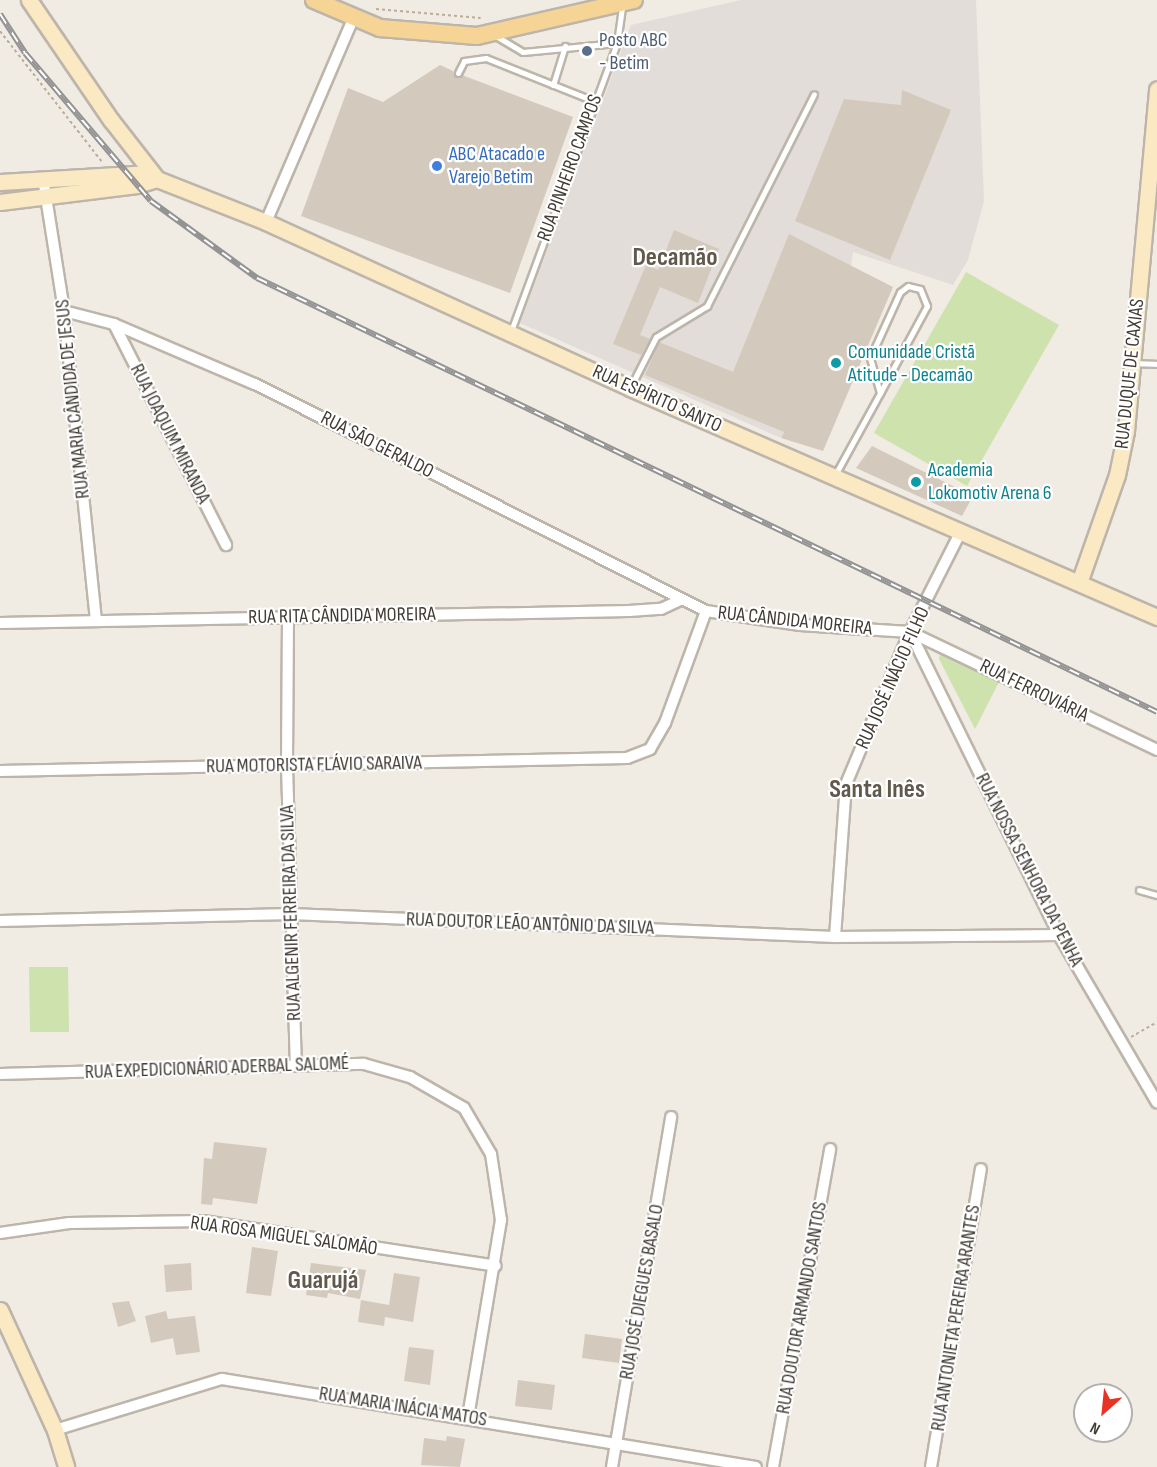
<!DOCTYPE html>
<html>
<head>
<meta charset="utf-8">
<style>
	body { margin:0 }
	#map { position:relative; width:1157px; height:1467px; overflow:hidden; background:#f0ebe3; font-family:"Sofia Sans Condensed",sans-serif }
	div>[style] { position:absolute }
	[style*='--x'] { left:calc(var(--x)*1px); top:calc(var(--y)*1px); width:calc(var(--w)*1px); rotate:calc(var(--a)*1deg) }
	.industrial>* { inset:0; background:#e2ddd8 }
	.green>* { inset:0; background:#cee2ae }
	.building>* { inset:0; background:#d4c9bd }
	.path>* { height:2px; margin-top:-1px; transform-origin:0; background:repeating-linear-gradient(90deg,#bbad99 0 3px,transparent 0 6px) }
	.roads { filter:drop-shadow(2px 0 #bdb5aa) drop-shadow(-2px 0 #bdb5aa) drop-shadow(0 2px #bdb5aa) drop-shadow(0 -2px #bdb5aa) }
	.lane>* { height:5px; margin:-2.5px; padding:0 2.5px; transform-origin:2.5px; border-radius:2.5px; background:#fff }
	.street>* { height:10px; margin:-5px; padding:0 5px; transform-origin:5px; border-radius:5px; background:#fff }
	.secondary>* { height:15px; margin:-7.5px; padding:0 7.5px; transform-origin:7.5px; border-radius:7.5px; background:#fae9c3 }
	.primary>* { height:16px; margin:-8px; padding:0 8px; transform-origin:8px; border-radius:8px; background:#f6d496 }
	.rail>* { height:6px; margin-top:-3px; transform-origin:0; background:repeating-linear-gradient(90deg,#fff 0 11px,#939393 0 22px); box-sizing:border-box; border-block:2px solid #939393 }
	.dots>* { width:16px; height:16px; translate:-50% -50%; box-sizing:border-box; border:3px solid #fff; border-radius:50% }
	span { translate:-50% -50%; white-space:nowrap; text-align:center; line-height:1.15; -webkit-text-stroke:4.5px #fff; paint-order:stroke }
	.service-label { font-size:20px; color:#4e5e75 }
	.left { translate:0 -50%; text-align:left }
	.shop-label { font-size:20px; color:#366cbe }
	.street-label { font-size:20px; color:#413b34 }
	.culture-label { font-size:20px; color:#0d838f }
	.district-label { font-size:26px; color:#63584c; font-weight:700 }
	.north { position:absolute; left:1073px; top:1383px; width:60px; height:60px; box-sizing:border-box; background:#fff; border:2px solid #b3b1ae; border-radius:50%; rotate:207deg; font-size:16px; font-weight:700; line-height:24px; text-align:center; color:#413b34 }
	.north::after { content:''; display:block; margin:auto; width:21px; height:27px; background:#e93221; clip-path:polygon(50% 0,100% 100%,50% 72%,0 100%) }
</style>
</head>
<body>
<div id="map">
	<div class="industrial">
		<i style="clip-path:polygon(741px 0,976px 0,984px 201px,968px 260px,953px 285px,853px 252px,851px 266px,781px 438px,520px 323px,631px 25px)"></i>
	</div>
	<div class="green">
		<i style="clip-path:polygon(966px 272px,1059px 325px,967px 486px,874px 433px)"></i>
		<i style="clip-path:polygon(940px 654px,999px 682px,975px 729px,939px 659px)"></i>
		<i style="clip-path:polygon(29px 967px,68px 967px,69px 1032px,30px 1032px)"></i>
	</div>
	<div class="building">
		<i style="clip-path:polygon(440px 65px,453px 71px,456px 78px,462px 75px,573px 117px,510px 293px,301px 216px,348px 88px,383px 102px)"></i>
		<i style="clip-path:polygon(902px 90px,951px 110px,890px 260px,795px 221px,844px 99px,901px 105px)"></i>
		<i style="clip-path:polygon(674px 230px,719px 249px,698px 303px,660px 287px,640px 335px,650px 339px,641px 355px,613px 344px,646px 265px,658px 270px)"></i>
		<i style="clip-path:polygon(789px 234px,893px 287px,823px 451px,781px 438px,784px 432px,645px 375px,659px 342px,733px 372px)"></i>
		<i style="clip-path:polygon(872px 446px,973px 496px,962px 516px,856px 468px)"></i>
		<i style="clip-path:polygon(214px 1142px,267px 1148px,257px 1204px,213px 1198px,212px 1205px,201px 1204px,204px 1158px,212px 1159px)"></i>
		<i style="clip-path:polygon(252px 1247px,278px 1251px,271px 1296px,246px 1293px)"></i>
		<i style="clip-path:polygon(191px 1263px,192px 1290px,166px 1292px,164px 1265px)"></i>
		<i style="clip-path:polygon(311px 1263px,366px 1270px,360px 1299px,328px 1293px,327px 1298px,306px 1295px)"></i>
		<i style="clip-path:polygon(394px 1273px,420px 1277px,413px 1322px,385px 1317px,384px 1326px,358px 1322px,361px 1300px,389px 1305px)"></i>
		<i style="clip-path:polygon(129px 1301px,136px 1321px,118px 1327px,112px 1303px)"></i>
		<i style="clip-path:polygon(166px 1311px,168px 1319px,195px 1316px,200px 1352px,176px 1355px,173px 1338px,151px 1343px,145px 1316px)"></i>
		<i style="clip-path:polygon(585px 1334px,622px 1339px,619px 1363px,582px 1358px)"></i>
		<i style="clip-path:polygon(409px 1347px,434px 1350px,430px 1385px,404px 1381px)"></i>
		<i style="clip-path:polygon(518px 1380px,555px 1385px,552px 1410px,515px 1406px)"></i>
		<i style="clip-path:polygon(447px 1436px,465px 1439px,460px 1467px,421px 1465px,424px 1438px,446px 1441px)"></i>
	</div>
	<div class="path">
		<i style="--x:376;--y:9;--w:105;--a:4.9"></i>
		<i style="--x:0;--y:31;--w:166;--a:52.1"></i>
		<i style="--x:1131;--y:1037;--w:30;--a:-30"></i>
	</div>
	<div class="roads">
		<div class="lane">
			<i style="--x:496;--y:36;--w:31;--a:31"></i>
			<i style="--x:523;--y:52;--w:94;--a:-5.5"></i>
			<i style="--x:458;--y:73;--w:13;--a:-63"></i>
			<i style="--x:464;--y:61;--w:22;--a:-8"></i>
			<i style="--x:486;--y:58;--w:116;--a:21.7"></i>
			<i style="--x:553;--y:85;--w:41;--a:-72.9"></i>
			<i style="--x:511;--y:331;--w:307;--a:-69.8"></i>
			<i style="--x:617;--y:43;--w:36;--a:-82"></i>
			<i style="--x:1134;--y:363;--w:23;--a:2"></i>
			<i style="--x:631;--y:386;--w:55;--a:-63"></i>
			<i style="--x:656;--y:337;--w:60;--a:-31.3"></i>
			<i style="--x:707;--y:306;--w:237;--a:-63.2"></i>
			<i style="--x:835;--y:475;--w:94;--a:-61.2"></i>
			<i style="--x:880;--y:393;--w:99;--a:-61.6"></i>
			<i style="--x:927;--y:306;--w:18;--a:-112"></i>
			<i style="--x:920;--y:289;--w:12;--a:-166"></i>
			<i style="--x:908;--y:286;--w:10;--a:143"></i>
			<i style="--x:900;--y:292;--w:72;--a:114.4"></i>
			<i style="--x:870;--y:358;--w:36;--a:74"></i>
			<i style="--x:1139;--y:890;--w:19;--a:16"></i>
		</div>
		<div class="street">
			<i style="--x:43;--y:178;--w:135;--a:81"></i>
			<i style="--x:64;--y:311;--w:311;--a:84.1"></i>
			<i style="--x:266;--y:222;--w:221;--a:-66.8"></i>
			<i style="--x:64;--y:311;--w:52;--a:14.6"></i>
			<i style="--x:114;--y:324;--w:153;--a:23.1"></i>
			<i style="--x:255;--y:384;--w:505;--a:26.72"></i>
			<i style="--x:706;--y:611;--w:95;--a:8.5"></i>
			<i style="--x:800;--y:625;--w:110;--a:3.6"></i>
			<i style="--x:910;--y:632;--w:274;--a:25.5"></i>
			<i style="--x:114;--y:324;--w:248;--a:63.1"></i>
			<i style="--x:288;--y:618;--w:148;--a:90.4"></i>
			<i style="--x:287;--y:766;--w:298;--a:88.3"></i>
			<i style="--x:0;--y:623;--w:629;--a:-1.09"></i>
			<i style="--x:629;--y:611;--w:32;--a:-4"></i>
			<i style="--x:661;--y:609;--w:23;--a:-25"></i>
			<i style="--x:910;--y:632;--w:338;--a:63.8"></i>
			<i style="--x:1059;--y:935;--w:194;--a:59.7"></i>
			<i style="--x:0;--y:771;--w:627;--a:-1.19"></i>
			<i style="--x:627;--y:758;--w:25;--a:-21"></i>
			<i style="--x:650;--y:749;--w:30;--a:-60"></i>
			<i style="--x:665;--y:723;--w:119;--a:-69.9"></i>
			<i style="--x:0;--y:921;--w:291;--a:-1.4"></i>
			<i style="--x:291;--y:914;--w:544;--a:2.42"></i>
			<i style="--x:835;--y:937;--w:224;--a:-0.5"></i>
			<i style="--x:835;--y:937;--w:153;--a:-85.9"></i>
			<i style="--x:846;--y:784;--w:165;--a:-67.2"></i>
			<i style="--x:910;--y:632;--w:113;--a:-63.2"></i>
			<i style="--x:0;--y:1074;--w:364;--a:-1.6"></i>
			<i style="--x:364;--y:1064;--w:48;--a:15.8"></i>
			<i style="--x:410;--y:1077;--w:62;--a:29.9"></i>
			<i style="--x:464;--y:1108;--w:53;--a:59.6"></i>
			<i style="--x:491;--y:1154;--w:67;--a:81.4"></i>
			<i style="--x:501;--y:1220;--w:200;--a:99.5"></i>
			<i style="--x:0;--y:1233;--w:70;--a:-8.2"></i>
			<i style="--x:69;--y:1223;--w:134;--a:-0.9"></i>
			<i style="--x:203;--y:1221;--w:296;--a:8.7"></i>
			<i style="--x:55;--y:1430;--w:175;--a:-17"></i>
			<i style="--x:222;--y:1379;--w:541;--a:9.36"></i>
			<i style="--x:612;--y:1467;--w:355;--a:-80.4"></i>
			<i style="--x:773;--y:1467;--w:323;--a:-79.8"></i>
			<i style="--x:931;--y:1467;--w:302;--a:-80.5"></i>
		</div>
		<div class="secondary">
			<i style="--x:29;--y:0;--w:145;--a:55.7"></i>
			<i style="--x:111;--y:120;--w:75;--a:52.1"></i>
			<i style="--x:157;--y:179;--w:117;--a:21.5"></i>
			<i style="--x:266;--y:222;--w:400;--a:24.5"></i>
			<i style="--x:630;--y:388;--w:575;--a:23.49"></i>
			<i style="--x:0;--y:182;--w:150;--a:-3.4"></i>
			<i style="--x:0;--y:202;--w:138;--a:-7.1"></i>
			<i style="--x:137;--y:185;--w:21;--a:-17"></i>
			<i style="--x:1080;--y:580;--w:111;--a:-70.6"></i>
			<i style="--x:1117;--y:475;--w:45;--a:-78.4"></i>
			<i style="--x:1126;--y:431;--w:343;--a:-84.8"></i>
			<i style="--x:0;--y:1310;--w:132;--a:65.4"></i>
			<i style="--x:55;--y:1430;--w:39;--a:73"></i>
		</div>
		<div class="primary">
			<i style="--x:314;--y:0;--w:72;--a:23"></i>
			<i style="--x:380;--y:28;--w:97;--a:4.7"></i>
			<i style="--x:477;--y:36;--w:161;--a:-12.9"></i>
		</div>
	</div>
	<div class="rail">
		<i style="--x:0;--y:14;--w:46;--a:57.3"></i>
		<i style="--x:25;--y:53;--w:194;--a:49.6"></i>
		<i style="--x:151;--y:201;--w:131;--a:36"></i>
		<i style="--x:257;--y:278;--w:999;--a:25.74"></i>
	</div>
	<div class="dots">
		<i style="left:587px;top:51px;background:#5c6f8a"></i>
		<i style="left:437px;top:166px;background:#3f7fe0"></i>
		<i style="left:836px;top:363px;background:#0f9aa8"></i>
		<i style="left:916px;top:482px;background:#0f9aa8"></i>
	</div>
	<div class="service-label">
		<span class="left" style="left:599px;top:52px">Posto ABC<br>- Betim</span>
	</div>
	<div class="shop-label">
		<span class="left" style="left:449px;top:166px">ABC Atacado e<br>Varejo Betim</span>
	</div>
	<div class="street-label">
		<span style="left:570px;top:168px;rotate:-70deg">RUA PINHEIRO CAMPOS</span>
		<span style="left:1130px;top:374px;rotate:-84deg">RUA DUQUE DE CAXIAS</span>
		<span style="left:73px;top:399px;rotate:-96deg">RUA MARIA CÂNDIDA DE JESUS</span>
		<span style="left:657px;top:399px;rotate:24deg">RUA ESPÍRITO SANTO</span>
		<span style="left:170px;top:434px;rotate:63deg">RUA JOAQUIM MIRANDA</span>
		<span style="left:377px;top:445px;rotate:27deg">RUA SÃO GERALDO</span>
		<span style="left:342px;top:616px;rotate:-1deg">RUA RITA CÂNDIDA MOREIRA</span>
		<span style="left:795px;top:621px;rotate:6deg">RUA CÂNDIDA MOREIRA</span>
		<span style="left:893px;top:678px;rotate:-66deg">RUA JOSÉ INÁCIO FILHO</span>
		<span style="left:1034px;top:691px;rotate:26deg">RUA FERROVIÁRIA</span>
		<span style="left:314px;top:765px;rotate:-1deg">RUA MOTORISTA FLÁVIO SARAIVA</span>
		<span style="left:1029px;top:870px;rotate:63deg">RUA NOSSA SENHORA DA PENHA</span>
		<span style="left:291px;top:913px;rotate:-92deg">RUA ALGENIR FERREIRA DA SILVA</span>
		<span style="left:530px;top:924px;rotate:2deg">RUA DOUTOR LEÃO ANTÔNIO DA SILVA</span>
		<span style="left:217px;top:1068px;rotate:-2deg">RUA EXPEDICIONÁRIO ADERBAL SALOMÉ</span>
		<span style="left:284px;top:1236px;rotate:8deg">RUA ROSA MIGUEL SALOMÃO</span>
		<span style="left:642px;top:1292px;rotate:-80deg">RUA JOSÉ DIEGUES BASALO</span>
		<span style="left:802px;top:1308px;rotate:-80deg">RUA DOUTOR ARMANDO SANTOS</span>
		<span style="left:956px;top:1318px;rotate:-81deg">RUA ANTONIETA PEREIRA ARANTES</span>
		<span style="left:403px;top:1407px;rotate:9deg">RUA MARIA INÁCIA MATOS</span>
	</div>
	<div class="culture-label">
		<span class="left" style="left:848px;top:364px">Comunidade Cristã<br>Atitude - Decamão</span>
		<span class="left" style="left:928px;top:482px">Academia<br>Lokomotiv Arena 6</span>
	</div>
	<div class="district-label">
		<span style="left:675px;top:258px">Decamão</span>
		<span style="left:877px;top:790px">Santa Inês</span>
		<span style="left:323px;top:1281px">Guarujá</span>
	</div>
	<div class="north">N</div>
</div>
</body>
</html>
